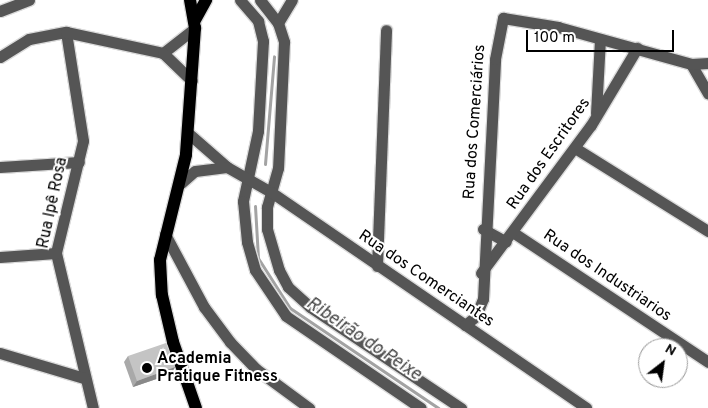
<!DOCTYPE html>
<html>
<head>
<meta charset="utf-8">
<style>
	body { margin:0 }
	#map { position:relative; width:708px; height:408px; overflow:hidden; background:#fff; font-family:Overpass,sans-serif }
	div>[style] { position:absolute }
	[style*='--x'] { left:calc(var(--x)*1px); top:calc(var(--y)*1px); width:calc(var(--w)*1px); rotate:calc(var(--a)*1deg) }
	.stream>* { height:3px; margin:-1.5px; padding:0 1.5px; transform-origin:1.5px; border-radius:1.5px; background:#a3a3a3 }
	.roads { filter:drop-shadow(1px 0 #dbdbdb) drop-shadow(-1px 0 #dbdbdb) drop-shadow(0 1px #dbdbdb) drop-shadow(0 -1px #dbdbdb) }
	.minor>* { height:11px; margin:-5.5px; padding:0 5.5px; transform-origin:5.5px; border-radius:5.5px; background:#555 }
	.major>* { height:12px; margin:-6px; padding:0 6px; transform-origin:6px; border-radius:6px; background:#000 }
	.wall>* { inset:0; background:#a9a9a9 }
	.shaded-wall>* { inset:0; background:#898989 }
	.building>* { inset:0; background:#c4c4c4 }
	.dots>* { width:14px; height:14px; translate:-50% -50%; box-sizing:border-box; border:2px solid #fff; border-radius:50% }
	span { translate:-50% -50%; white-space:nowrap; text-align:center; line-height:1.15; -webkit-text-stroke:4px #fff; paint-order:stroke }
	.street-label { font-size:16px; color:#000 }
	.poi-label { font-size:16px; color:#000; font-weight:700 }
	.left { translate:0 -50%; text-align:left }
	.water-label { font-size:18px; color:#444; font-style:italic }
	.north { position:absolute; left:638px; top:338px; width:50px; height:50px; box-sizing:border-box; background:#fff; border:1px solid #999; border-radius:50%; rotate:30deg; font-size:14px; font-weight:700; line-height:20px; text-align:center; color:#000 }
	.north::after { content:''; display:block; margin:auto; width:18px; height:22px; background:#000; clip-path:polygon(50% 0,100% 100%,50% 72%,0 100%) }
	.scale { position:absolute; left:526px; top:30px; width:148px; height:22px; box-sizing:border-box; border:2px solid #000; border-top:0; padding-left:6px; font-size:15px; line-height:18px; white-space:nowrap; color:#000; -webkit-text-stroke:4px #fff; paint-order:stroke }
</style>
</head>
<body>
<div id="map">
	<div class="stream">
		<i style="--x:265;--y:164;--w:108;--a:-85.2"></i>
		<i style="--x:255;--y:206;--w:52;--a:86.7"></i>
		<i style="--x:258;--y:258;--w:59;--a:57.4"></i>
		<i style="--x:290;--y:308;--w:179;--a:34"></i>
	</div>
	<div class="roads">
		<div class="minor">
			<i style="--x:240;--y:0;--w:28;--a:49"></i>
			<i style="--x:258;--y:21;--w:21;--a:76"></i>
			<i style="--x:263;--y:41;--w:90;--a:93.2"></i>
			<i style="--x:258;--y:131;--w:72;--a:102.1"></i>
			<i style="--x:243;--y:201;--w:41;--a:84.4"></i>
			<i style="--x:247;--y:242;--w:29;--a:74"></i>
			<i style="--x:255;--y:270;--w:55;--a:56"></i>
			<i style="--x:286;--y:316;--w:163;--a:34.3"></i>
			<i style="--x:260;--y:0;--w:29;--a:52"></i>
			<i style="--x:278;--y:23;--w:20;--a:72"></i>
			<i style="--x:284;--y:42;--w:126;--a:92.7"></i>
			<i style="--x:278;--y:168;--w:41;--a:105.8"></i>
			<i style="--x:267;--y:207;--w:22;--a:90"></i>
			<i style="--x:267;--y:229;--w:43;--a:73.7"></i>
			<i style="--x:279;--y:270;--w:19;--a:62"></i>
			<i style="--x:288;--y:287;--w:30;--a:42"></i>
			<i style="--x:310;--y:307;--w:182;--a:33.8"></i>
			<i style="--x:0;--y:11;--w:31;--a:-21"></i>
			<i style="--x:278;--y:23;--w:27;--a:-59"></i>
			<i style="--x:66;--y:32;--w:110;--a:81.1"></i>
			<i style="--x:83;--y:141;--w:115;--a:103.6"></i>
			<i style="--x:56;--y:253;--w:159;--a:76.6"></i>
			<i style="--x:163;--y:53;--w:41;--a:-38"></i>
			<i style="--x:0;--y:57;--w:34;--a:-32"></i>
			<i style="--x:29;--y:39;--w:38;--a:-11"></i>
			<i style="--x:66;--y:32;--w:99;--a:12.2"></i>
			<i style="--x:163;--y:53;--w:40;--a:44"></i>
			<i style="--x:691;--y:64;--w:34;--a:60"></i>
			<i style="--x:596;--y:113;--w:74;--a:-86.9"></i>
			<i style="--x:188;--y:133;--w:52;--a:41.1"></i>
			<i style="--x:227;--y:167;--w:51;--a:29.6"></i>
			<i style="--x:271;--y:192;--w:382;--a:34.4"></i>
			<i style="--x:575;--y:148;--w:157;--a:32"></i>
			<i style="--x:0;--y:167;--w:79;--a:-3.6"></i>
			<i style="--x:181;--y:183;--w:18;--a:-41"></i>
			<i style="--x:195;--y:171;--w:32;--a:-7"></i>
			<i style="--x:483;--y:229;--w:26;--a:29"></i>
			<i style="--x:514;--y:233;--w:233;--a:33.6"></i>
			<i style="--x:165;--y:234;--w:83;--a:61.9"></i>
			<i style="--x:204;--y:307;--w:44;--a:53.4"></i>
			<i style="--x:230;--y:342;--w:37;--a:46"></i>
			<i style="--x:256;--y:369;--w:66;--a:36.3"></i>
			<i style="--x:0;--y:257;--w:56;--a:-4.1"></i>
			<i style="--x:377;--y:266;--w:236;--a:-87.8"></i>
			<i style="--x:481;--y:273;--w:184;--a:-53.4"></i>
			<i style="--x:591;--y:125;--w:90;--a:-59.1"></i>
			<i style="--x:465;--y:325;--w:14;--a:-39"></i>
			<i style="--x:476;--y:316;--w:18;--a:-68"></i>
			<i style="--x:483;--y:299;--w:240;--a:-87.1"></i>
			<i style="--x:495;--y:59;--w:42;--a:-79"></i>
			<i style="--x:503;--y:18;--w:56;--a:9.3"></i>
			<i style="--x:558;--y:27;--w:138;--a:15.5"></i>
			<i style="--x:691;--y:64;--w:17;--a:-3"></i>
			<i style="--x:0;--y:353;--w:88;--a:16.6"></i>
		</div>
		<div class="major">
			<i style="--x:190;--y:0;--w:28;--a:80"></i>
			<i style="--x:195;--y:28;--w:127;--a:94.1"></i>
			<i style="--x:186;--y:155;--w:108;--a:103.9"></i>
			<i style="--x:160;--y:260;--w:35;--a:87"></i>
			<i style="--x:162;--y:295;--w:48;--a:76.8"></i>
			<i style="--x:173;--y:342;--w:70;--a:70.8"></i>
			<i style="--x:195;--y:20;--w:23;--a:-61"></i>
		</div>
	</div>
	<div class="wall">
		<i style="clip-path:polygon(128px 356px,175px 367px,171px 374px,133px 387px,124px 362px)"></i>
	</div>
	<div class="shaded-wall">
		<i style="clip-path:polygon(175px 367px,171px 374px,133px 387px,137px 381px)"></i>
	</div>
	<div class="building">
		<i style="clip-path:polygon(166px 343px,175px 367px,137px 381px,128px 356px)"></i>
	</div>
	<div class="dots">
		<i style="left:147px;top:368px;background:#000"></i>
	</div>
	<div class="street-label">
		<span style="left:475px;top:122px;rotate:-86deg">Rua dos Comerciários</span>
		<span style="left:549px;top:154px;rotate:-55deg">Rua dos Escritores</span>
		<span style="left:53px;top:203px;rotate:-78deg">Rua Ipê Rosa</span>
		<span style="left:607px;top:276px;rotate:34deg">Rua dos Industriarios</span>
		<span style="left:426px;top:279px;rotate:34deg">Rua dos Comerciantes</span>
	</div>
	<div class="poi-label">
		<span class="left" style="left:157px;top:368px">Academia<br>Pratique Fitness</span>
	</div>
	<div class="water-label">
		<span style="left:363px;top:340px;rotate:34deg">Ribeirão do Peixe</span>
	</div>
	<div class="north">N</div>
	<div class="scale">100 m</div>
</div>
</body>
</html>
